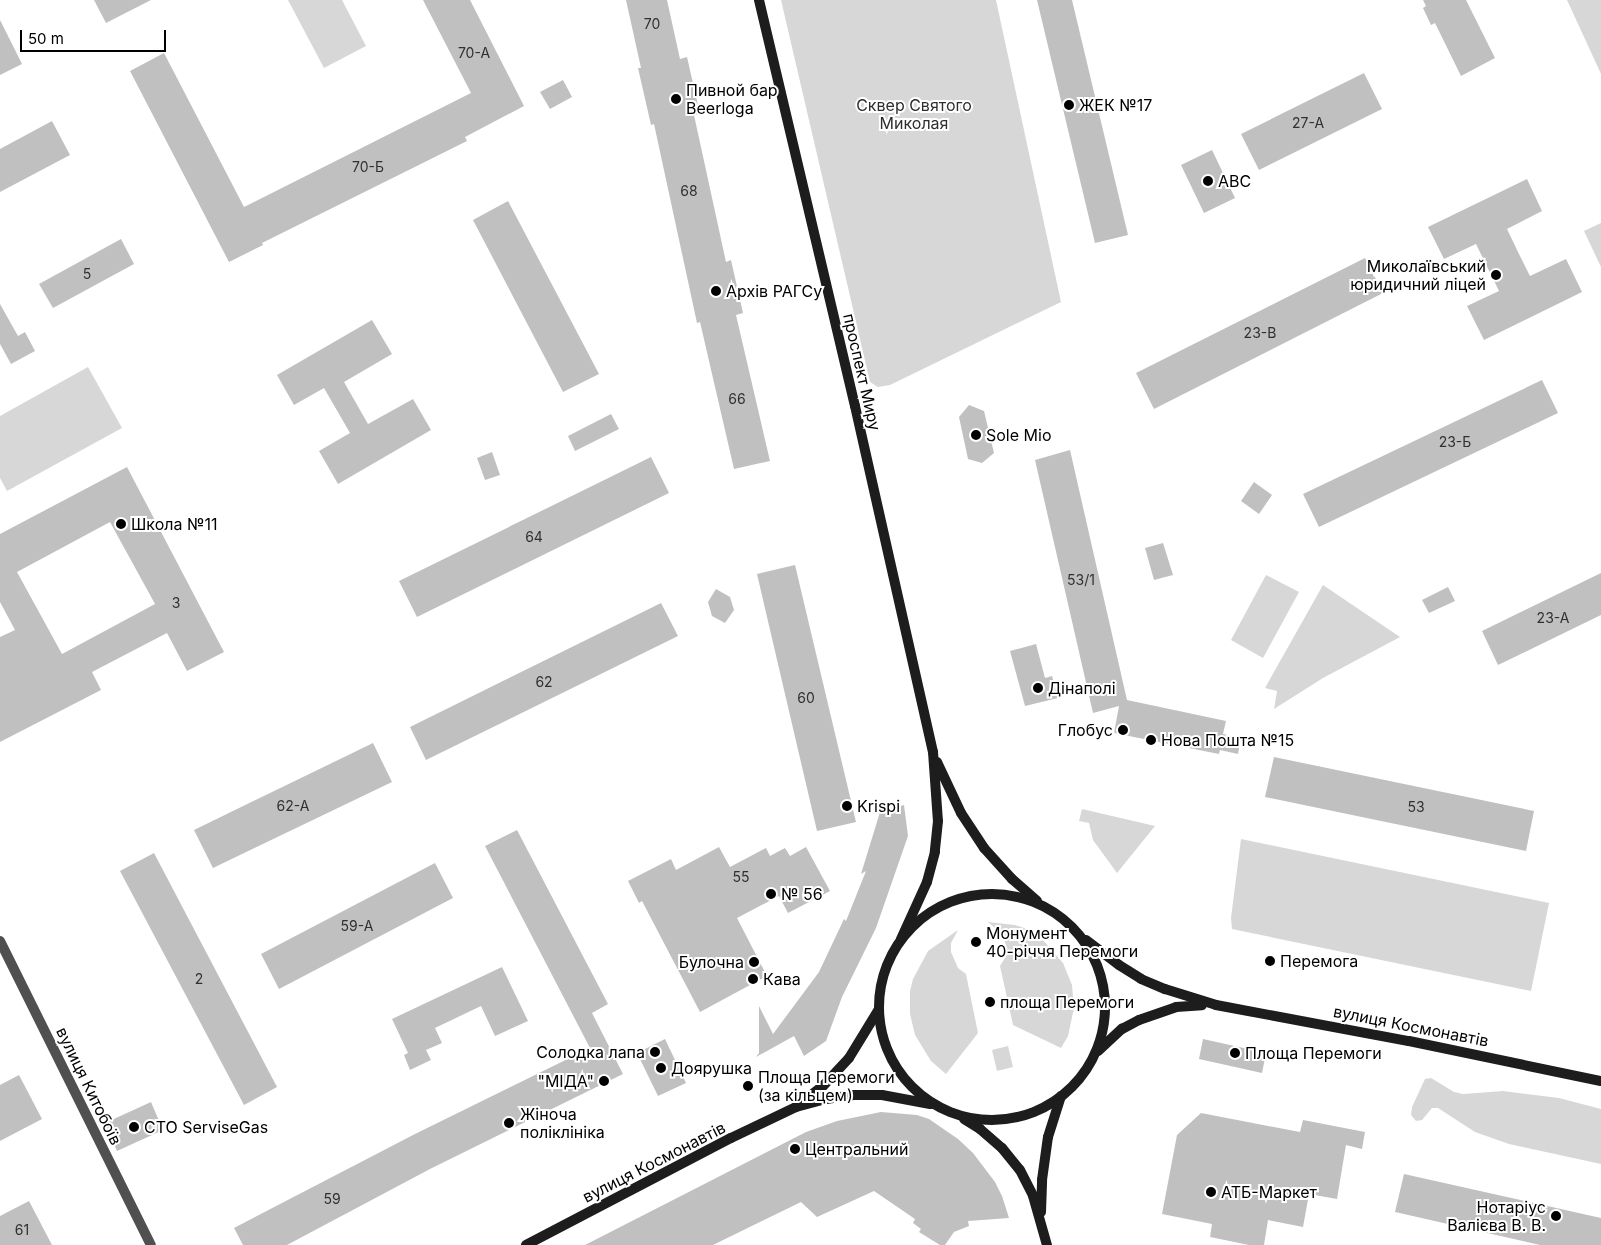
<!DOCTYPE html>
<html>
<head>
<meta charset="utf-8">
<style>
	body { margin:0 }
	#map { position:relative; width:1601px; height:1245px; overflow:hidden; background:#fff; font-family:Inter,sans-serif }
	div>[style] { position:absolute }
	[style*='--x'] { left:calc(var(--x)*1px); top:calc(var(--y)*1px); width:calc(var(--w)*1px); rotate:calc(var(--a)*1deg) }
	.green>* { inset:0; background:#d7d7d7 }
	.building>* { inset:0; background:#c0c0c0 }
	.street>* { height:10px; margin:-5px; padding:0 5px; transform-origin:5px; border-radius:5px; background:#505050 }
	.secondary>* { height:10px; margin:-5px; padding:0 5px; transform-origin:5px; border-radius:5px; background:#1d1d1d }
	.secondary>.ring { margin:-5px; padding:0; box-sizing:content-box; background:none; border:10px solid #1d1d1d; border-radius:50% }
	.dots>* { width:14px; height:14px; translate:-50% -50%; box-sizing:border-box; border:2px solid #fff; border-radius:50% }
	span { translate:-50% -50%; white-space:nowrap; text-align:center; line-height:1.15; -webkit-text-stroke:4px #fff; paint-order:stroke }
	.number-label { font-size:14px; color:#303030 }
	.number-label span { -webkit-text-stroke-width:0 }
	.poi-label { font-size:16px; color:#000 }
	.left { translate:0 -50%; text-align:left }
	.right { translate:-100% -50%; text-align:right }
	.park-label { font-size:16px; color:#2e2e2e }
	.street-label { font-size:16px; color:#000 }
	.scale { position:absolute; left:20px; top:30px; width:146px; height:22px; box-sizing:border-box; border:2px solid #000; border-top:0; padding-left:6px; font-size:15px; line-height:18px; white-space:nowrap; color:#000; -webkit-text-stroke:4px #fff; paint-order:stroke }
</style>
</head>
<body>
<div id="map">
	<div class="green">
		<i style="clip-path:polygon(288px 0,342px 0,366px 46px,324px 68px)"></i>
		<i style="clip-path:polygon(781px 0,996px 0,1061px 302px,890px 385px,878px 387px,870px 382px)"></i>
		<i style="clip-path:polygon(1567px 0,1601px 0,1601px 74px)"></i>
		<i style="clip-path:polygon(1601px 223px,1601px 267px,1584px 231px)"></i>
		<i style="clip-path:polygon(88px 367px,122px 428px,7px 491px,0 478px,0 416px)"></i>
		<i style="clip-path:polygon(1266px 575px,1299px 592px,1263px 658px,1231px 640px)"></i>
		<i style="clip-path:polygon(1323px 585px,1400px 637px,1323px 678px,1274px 709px,1277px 691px,1265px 688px)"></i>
		<i style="clip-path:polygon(1082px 809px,1155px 826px,1117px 873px,1093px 840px,1089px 823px,1079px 821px)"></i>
		<i style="clip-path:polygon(1241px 839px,1549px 903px,1531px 991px,1232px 929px,1231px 918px)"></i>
		<i style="clip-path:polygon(988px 922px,1015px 925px,1027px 929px,1042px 939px,1063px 963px,1072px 985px,1074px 1008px,1068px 1036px,1061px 1048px,1013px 1025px,1000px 966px,1005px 958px,1006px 945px,1001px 933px)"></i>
		<i style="clip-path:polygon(958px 930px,951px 943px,951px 952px,958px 968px,966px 974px,978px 1033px,946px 1074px,931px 1061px,915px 1035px,910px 1014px,910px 991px,913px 979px,928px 951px)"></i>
		<i style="clip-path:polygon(1008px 1046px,1013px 1067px,997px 1071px,992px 1050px)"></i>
		<i style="clip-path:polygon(1431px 1078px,1454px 1092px,1463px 1094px,1503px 1091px,1559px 1098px,1601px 1109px,1601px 1164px,1509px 1144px,1475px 1132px,1438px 1108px,1432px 1108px,1422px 1120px,1416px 1121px,1411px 1115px,1412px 1107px,1425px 1079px)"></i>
	</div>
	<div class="building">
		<i style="clip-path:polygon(94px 0,151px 0,106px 23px)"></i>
		<i style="clip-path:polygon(423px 0,470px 0,524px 106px,465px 137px,467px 141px,262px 243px,263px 245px,229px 262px,130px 71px,164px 53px,244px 207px,471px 93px)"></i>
		<i style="clip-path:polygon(626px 0,667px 0,680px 59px,687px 57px,700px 114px,694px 115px,726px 262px,731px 260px,743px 313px,736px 315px,770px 461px,734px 469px,700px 322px,697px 323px,654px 124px,651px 125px,638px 68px,641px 68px)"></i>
		<i style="clip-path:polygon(1037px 0,1072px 0,1128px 235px,1095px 243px)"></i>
		<i style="clip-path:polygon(1423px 0,1466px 0,1495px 58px,1461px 76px,1435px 23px,1431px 25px,1423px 8px,1426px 6px)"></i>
		<i style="clip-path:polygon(0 20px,22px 64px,0 75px)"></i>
		<i style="clip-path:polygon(1364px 73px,1382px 109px,1259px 170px,1241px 134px)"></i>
		<i style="clip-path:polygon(563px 80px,572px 97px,550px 109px,540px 92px)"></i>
		<i style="clip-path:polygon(52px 121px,70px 155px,0 192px,0 149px)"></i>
		<i style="clip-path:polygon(1212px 150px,1235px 198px,1204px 213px,1181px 165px)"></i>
		<i style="clip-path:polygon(1527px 179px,1542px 211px,1507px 229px,1519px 254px,1530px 276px,1566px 259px,1582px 292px,1484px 340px,1467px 306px,1499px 291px,1476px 244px,1444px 259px,1428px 227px)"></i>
		<i style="clip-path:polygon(508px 201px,599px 374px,563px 392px,473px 220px)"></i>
		<i style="clip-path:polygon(121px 239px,134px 264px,53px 308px,39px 284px)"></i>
		<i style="clip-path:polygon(1365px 258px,1383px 293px,1154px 409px,1136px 373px)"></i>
		<i style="clip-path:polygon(0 304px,18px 336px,25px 332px,35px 351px,11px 364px,0 344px)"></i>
		<i style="clip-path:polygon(372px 320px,392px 354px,344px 382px,368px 424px,413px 399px,431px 430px,338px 484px,319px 451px,350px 433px,324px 388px,294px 405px,277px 375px)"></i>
		<i style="clip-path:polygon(1542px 380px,1558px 413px,1319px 527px,1303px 494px)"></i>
		<i style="clip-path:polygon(969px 405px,984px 411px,994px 453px,982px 463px,968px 459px,959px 417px)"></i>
		<i style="clip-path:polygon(611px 414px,619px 429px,575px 451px,568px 436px)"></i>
		<i style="clip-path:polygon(1070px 450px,1127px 700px,1226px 721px,1223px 734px,1241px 738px,1238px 754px,1220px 750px,1219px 754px,1114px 733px,1119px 706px,1093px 713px,1035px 460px)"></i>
		<i style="clip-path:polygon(492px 452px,500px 475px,485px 480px,477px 458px)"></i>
		<i style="clip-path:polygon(651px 457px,669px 493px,417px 617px,399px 581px)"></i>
		<i style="clip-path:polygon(evenodd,127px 467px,224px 652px,187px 671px,167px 633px,92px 672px,101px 690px,0 742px,0 637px,15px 630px,0 602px,0 534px,127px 467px,110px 522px,155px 604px,62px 654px,17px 572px,110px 522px)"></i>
		<i style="clip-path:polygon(1254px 482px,1272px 495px,1259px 514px,1241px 501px)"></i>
		<i style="clip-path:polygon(1163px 543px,1173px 575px,1154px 580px,1145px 548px)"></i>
		<i style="clip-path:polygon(795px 565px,856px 822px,817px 831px,757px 574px)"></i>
		<i style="clip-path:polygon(1601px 573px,1601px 615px,1498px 665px,1482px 631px)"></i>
		<i style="clip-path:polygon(1448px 587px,1455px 601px,1429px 613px,1422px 600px)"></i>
		<i style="clip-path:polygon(716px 589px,730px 597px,734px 610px,725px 623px,712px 616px,708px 602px)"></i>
		<i style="clip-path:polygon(661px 603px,678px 636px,426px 760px,410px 727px)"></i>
		<i style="clip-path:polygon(1036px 644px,1045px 678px,1052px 676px,1058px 698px,1025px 706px,1010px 651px)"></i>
		<i style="clip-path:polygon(373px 743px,392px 782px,213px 868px,194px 830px)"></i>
		<i style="clip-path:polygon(1274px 757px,1534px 811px,1526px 851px,1265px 797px)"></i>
		<i style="clip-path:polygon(904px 805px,908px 836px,876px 928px,842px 997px,826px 1041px,804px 1056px,794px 1036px,756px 1057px,759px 1053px,759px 1006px,773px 1034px,819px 972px,844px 919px,846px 921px,866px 871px,861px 874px,880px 812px)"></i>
		<i style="clip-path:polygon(517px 830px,608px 1004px,592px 1013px,623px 1074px,430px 1169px,287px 1245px,243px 1245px,234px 1228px,415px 1134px,590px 1048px,485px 846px)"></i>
		<i style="clip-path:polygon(719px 847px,730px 867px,766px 848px,770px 856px,785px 848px,790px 856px,806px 847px,830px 891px,788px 913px,779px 896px,737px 918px,767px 976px,700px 1012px,642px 901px,639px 903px,628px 881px,671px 859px,676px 870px)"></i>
		<i style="clip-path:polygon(154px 853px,277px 1087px,244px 1105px,120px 871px)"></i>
		<i style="clip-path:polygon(435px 863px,453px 898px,279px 989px,261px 954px)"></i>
		<i style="clip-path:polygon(502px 967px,528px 1021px,495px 1036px,481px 1006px,435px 1028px,442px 1043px,426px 1050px,431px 1060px,410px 1070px,404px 1055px,408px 1053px,392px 1019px)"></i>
		<i style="clip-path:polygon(665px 1039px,686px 1083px,658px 1096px,637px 1053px)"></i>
		<i style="clip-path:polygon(1203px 1039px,1266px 1053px,1262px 1073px,1199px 1059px)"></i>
		<i style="clip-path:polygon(19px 1075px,42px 1119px,0 1141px,0 1085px)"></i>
		<i style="clip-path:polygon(151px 1102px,163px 1130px,117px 1151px,105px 1123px)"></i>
		<i style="clip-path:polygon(881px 1112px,917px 1115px,929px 1119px,958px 1139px,973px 1153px,995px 1182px,1002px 1196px,1009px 1218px,968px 1221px,969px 1226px,954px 1232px,945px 1245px,940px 1245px,919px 1232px,921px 1229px,913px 1223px,915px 1219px,874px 1191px,817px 1217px,801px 1202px,713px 1245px,585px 1245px,806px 1132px,837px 1121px)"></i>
		<i style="clip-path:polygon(1201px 1113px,1300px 1132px,1303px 1120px,1365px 1132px,1362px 1149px,1346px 1145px,1337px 1199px,1309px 1194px,1303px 1227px,1268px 1220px,1264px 1245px,1249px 1245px,1210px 1237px,1212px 1224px,1162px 1214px,1177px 1135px)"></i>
		<i style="clip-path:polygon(1404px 1174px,1601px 1218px,1601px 1245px,1540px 1245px,1395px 1212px)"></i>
		<i style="clip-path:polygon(29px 1201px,52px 1245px,0 1245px,0 1216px)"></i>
	</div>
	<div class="street">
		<i style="--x:0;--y:941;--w:339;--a:63.6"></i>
	</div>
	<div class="secondary">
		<i style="--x:759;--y:0;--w:417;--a:76.7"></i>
		<i style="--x:855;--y:406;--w:355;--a:77.3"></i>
		<i style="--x:933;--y:752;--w:69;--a:85.9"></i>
		<i style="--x:938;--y:821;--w:31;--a:96"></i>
		<i style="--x:935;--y:852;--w:31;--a:105"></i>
		<i style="--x:927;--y:882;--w:63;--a:114.5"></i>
		<i style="--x:937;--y:762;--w:56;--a:64.8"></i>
		<i style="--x:961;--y:813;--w:42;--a:56.7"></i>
		<i style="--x:984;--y:848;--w:42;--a:47.9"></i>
		<i style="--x:1012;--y:879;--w:33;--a:41"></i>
		<i class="ring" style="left:879px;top:894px;width:216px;height:216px"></i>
		<i style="--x:1086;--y:940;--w:41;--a:37.1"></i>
		<i style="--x:1119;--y:965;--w:26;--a:32"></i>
		<i style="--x:1141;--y:979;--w:26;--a:23"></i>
		<i style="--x:1165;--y:989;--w:53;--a:17.4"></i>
		<i style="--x:1216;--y:1005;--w:196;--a:10.6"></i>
		<i style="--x:1409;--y:1041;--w:196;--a:11.8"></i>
		<i style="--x:1098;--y:1051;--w:33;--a:-43"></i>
		<i style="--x:1122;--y:1029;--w:19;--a:-28"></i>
		<i style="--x:1139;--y:1020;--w:39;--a:-19"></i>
		<i style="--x:1176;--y:1007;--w:26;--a:-4"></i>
		<i style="--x:801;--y:1103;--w:28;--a:-38"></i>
		<i style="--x:823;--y:1086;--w:38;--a:-47"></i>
		<i style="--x:849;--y:1058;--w:57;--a:-58.5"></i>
		<i style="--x:964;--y:1119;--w:19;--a:32"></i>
		<i style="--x:980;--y:1129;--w:29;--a:41"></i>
		<i style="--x:1002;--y:1148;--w:28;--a:51"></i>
		<i style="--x:1020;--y:1170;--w:29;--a:63"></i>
		<i style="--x:1033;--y:1196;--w:51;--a:74.1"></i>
		<i style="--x:1041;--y:1212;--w:32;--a:-88"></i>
		<i style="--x:1042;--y:1180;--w:43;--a:-82.1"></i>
		<i style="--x:1048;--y:1137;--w:43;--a:-72.4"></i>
		<i style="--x:526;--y:1245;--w:231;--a:-27.6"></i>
		<i style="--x:731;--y:1138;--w:72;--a:-25.5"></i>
		<i style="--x:796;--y:1107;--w:31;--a:-15"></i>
		<i style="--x:826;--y:1099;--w:28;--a:-8"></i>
		<i style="--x:854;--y:1095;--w:28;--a:0"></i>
		<i style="--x:882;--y:1095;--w:49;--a:10.6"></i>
	</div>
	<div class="dots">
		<i style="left:676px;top:99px;background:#000"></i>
		<i style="left:1069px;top:105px;background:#000"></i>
		<i style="left:1208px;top:181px;background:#000"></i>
		<i style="left:1496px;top:275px;background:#000"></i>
		<i style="left:716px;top:291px;background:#000"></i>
		<i style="left:976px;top:435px;background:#000"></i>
		<i style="left:121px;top:524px;background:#000"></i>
		<i style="left:1038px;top:688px;background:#000"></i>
		<i style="left:1123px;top:730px;background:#000"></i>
		<i style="left:1151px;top:740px;background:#000"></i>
		<i style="left:847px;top:806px;background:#000"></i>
		<i style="left:771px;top:894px;background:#000"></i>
		<i style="left:976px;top:942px;background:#000"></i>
		<i style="left:1270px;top:961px;background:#000"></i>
		<i style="left:754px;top:962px;background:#000"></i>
		<i style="left:753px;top:979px;background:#000"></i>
		<i style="left:990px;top:1002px;background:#000"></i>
		<i style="left:655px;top:1052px;background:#000"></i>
		<i style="left:1235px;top:1053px;background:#000"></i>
		<i style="left:661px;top:1068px;background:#000"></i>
		<i style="left:604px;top:1081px;background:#000"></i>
		<i style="left:748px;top:1086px;background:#000"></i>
		<i style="left:509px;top:1123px;background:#000"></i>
		<i style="left:134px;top:1127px;background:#000"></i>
		<i style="left:795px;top:1149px;background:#000"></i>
		<i style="left:1211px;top:1192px;background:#000"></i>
		<i style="left:1556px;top:1216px;background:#000"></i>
	</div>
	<div class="number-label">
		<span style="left:652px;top:24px">70</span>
		<span style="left:474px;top:53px">70-А</span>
		<span style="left:1308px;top:123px">27-А</span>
		<span style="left:368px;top:167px">70-Б</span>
		<span style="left:689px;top:191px">68</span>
		<span style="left:87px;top:274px">5</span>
		<span style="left:1260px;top:333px">23-В</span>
		<span style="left:737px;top:399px">66</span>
		<span style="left:1455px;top:442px">23-Б</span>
		<span style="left:534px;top:537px">64</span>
		<span style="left:1081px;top:580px">53/1</span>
		<span style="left:176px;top:603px">3</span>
		<span style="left:1553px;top:618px">23-А</span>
		<span style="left:544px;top:682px">62</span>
		<span style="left:806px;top:698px">60</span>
		<span style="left:293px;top:806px">62-А</span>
		<span style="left:1416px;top:807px">53</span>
		<span style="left:741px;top:877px">55</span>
		<span style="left:357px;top:926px">59-А</span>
		<span style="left:199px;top:979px">2</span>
		<span style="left:332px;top:1199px">59</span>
		<span style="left:22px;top:1230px">61</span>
	</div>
	<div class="poi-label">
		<span class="left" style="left:686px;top:99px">Пивной бар<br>Beerloga</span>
		<span class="left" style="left:1079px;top:105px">ЖЕК №17</span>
		<span class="left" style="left:1218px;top:181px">ABC</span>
		<span class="right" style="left:1486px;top:275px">Миколаївський<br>юридичний ліцей</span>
		<span class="left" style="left:726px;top:291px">Архів РАГСу</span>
		<span class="left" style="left:986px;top:435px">Sole Mio</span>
		<span class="left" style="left:131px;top:524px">Школа №11</span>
		<span class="left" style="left:1048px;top:688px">Дінаполі</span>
		<span class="right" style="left:1113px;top:730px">Глобус</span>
		<span class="left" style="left:1161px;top:740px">Нова Пошта №15</span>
		<span class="left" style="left:857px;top:806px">Krispi</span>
		<span class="left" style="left:781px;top:894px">№ 56</span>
		<span class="left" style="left:986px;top:942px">Монумент<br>40-річчя Перемоги</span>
		<span class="left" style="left:1280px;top:961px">Перемога</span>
		<span class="right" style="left:744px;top:962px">Булочна</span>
		<span class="left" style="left:763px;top:979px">Кава</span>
		<span class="left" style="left:1000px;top:1002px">площа Перемоги</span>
		<span class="right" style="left:645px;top:1052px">Солодка лапа</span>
		<span class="left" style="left:1245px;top:1053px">Площа Перемоги</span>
		<span class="left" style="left:671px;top:1068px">Доярушка</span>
		<span class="left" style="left:758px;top:1086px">Площа Перемоги<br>(за кільцем)</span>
		<span class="right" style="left:594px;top:1081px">"МІДА"</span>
		<span class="left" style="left:520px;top:1123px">Жіноча<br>поліклініка</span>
		<span class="left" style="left:144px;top:1127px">СТО ServiseGas</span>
		<span class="left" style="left:805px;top:1149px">Центральний</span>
		<span class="left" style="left:1221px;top:1192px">АТБ-Маркет</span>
		<span class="right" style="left:1546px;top:1216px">Нотаріус<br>Валієва В. В.</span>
	</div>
	<div class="park-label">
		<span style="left:914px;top:114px">Сквер Святого<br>Миколая</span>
	</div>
	<div class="street-label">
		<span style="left:862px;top:372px;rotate:77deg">проспект Миру</span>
		<span style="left:1411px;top:1026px;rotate:11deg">вулиця Космонавтів</span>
		<span style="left:89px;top:1086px;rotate:64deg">вулиця Китобоїв</span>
		<span style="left:654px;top:1162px;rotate:-27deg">вулиця Космонавтів</span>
	</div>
	<div class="scale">50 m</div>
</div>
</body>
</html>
